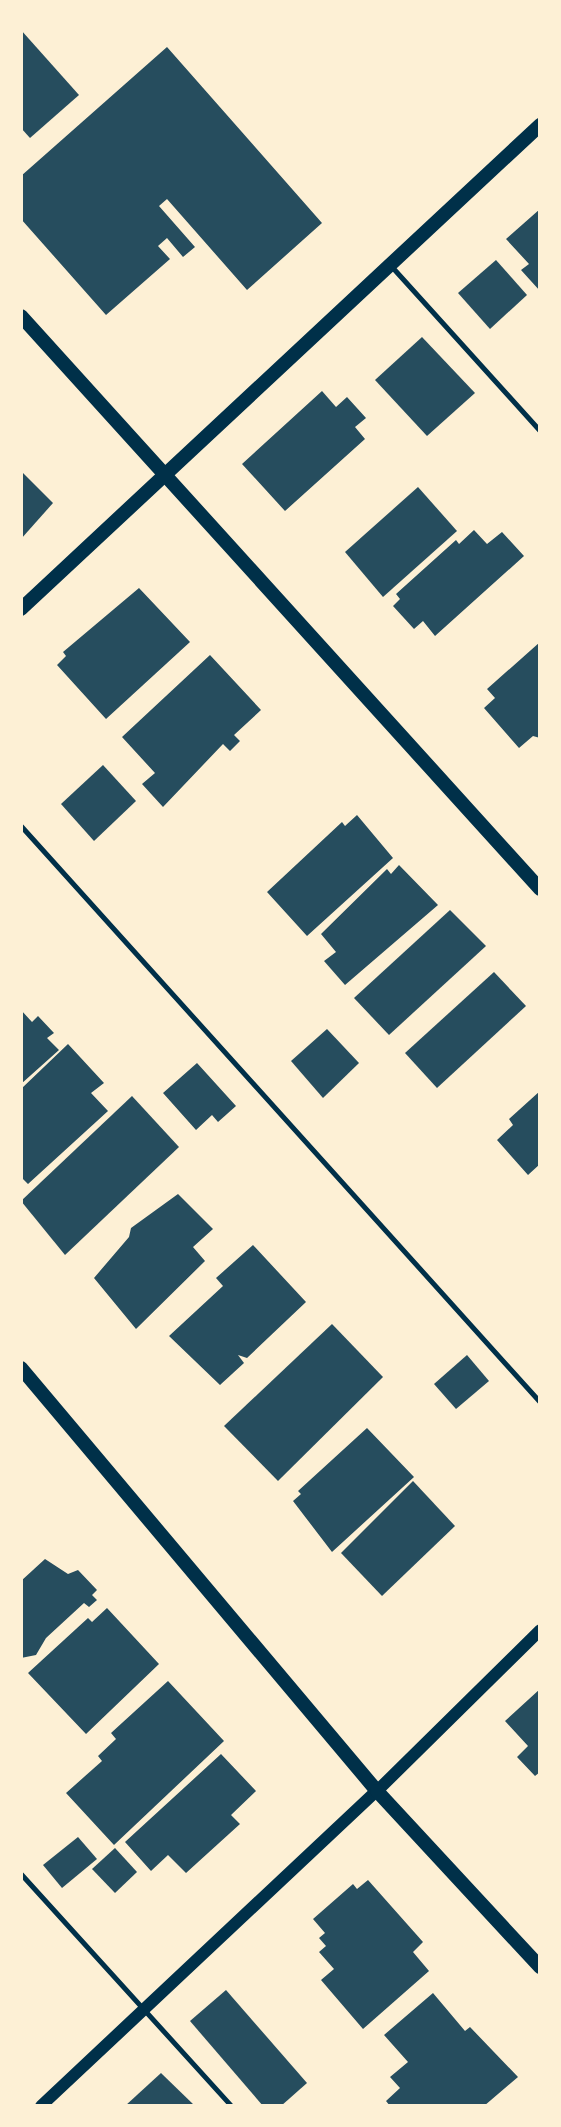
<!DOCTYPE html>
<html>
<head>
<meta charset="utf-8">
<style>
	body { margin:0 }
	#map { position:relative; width:561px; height:2127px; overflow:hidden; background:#fdf0d5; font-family:"Space Grotesk",sans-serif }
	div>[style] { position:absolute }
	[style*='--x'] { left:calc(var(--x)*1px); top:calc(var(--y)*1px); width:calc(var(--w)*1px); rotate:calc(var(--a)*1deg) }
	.building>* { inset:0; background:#264d5e }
	.service>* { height:5px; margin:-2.5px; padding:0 2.5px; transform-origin:2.5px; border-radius:2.5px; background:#003049 }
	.tertiary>* { height:12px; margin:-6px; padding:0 6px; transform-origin:6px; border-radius:6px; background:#003049 }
	.secondary>* { height:14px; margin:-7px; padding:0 7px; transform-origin:7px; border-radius:7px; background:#003049 }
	span { translate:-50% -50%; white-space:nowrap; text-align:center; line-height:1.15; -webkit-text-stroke:5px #fdf0d5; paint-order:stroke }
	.frame { position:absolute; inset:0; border:23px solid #fdf0d5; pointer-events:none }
</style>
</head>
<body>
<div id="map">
	<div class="building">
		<i style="clip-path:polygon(21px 30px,79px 95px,30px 138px,21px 128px)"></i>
		<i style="clip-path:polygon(167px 47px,322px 223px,247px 290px,167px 199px,159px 206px,195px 247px,183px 257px,167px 238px,158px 246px,170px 259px,106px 315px,21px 219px,21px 176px)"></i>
		<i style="clip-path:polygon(540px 209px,540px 291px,521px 270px,529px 264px,506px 239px)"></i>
		<i style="clip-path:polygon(496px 260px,527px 295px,490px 329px,458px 293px)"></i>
		<i style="clip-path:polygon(422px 337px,475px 393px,427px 436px,375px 380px)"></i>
		<i style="clip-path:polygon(322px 391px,336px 407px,347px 397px,366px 418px,355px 427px,365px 439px,285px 511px,242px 464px)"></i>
		<i style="clip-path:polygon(21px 471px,53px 503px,21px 539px)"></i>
		<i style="clip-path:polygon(418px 487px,457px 531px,383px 597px,345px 552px)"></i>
		<i style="clip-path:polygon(474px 530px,487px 544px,502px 532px,524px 556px,435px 636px,423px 621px,414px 629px,393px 606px,400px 599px,396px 594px,456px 540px,459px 544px)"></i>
		<i style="clip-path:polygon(139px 588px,190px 642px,106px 719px,57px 665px,66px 656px,63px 652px)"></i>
		<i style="clip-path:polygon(540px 642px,540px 738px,533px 736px,519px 748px,484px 708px,495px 698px,487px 689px)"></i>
		<i style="clip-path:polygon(210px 655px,261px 710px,234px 735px,240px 741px,230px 751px,223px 744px,163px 807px,142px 784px,155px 773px,122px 737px)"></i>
		<i style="clip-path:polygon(103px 765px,136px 801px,94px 841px,61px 804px)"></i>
		<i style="clip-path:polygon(357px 815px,393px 858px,307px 936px,267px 892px,342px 822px,345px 826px)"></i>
		<i style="clip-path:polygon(399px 865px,438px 905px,345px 985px,324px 961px,336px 952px,321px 934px,387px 869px,391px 874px)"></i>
		<i style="clip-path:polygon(450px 910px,486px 946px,389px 1035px,354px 998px)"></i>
		<i style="clip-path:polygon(494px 972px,526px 1006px,437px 1088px,405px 1053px)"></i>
		<i style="clip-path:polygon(21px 1010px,32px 1022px,38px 1016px,54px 1033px,47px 1038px,59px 1050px,21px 1084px)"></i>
		<i style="clip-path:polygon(327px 1029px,359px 1063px,323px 1098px,291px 1061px)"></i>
		<i style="clip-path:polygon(68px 1044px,104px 1083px,91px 1093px,108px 1111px,28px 1184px,21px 1177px,21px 1089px)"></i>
		<i style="clip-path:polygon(197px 1063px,236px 1106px,218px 1122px,212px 1115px,196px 1130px,163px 1093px)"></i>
		<i style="clip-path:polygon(540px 1091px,540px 1164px,528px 1175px,497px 1140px,513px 1125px,509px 1119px)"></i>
		<i style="clip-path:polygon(132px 1096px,179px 1147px,65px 1255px,21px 1201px)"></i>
		<i style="clip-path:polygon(178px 1194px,213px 1229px,193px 1247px,205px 1261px,136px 1329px,94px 1278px,129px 1237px,131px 1228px)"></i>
		<i style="clip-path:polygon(253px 1245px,306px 1302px,247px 1358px,238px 1355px,244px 1363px,220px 1385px,169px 1336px,223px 1286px,216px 1278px)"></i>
		<i style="clip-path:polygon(332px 1324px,383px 1377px,278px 1481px,224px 1426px)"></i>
		<i style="clip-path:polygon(467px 1355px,489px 1381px,456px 1409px,434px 1384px)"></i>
		<i style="clip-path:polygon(367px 1428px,414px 1477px,332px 1552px,293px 1501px,301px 1494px,298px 1491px)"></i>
		<i style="clip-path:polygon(413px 1481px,455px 1526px,382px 1596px,341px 1553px)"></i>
		<i style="clip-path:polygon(45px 1559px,68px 1574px,78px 1570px,97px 1590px,92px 1595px,97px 1600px,89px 1607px,84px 1603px,46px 1638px,36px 1655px,21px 1658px,21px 1581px)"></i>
		<i style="clip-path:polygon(107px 1608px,159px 1664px,86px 1734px,28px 1673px,88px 1618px,92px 1622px)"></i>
		<i style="clip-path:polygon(168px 1681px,224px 1741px,114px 1845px,66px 1793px,102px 1761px,98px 1756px,116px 1739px,111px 1733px)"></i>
		<i style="clip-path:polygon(540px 1689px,540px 1772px,535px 1776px,517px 1757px,528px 1746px,505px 1721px)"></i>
		<i style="clip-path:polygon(221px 1754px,256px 1791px,231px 1815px,240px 1824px,186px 1873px,168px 1855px,151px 1871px,125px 1842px)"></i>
		<i style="clip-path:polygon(78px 1837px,97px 1859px,62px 1888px,43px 1865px)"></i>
		<i style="clip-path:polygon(115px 1848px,137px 1872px,115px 1893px,92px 1869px)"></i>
		<i style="clip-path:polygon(368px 1880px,423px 1942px,413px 1952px,429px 1971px,363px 2029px,321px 1980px,334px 1969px,319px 1952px,326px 1946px,319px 1938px,325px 1933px,313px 1919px,353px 1884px,357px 1889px)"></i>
		<i style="clip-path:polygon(226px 1990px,307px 2083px,281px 2106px,263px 2106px,190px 2021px)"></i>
		<i style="clip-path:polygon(433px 1993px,465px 2031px,470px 2027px,518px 2077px,484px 2106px,390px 2106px,386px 2101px,400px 2088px,390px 2077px,408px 2062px,384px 2035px)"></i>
		<i style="clip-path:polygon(161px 2073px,195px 2106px,125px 2106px)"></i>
	</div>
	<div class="service">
		<i style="--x:392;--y:267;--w:221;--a:47.9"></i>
		<i style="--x:21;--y:826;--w:775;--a:47.98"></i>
		<i style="--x:21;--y:1874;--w:313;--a:47.8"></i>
	</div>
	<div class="tertiary">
		<i style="--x:41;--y:2106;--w:461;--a:-43.2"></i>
		<i style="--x:377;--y:1791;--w:229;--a:-44.6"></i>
	</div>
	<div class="secondary">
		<i style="--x:21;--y:316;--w:773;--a:47.83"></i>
		<i style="--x:21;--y:609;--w:710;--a:-43"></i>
		<i style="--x:21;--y:1368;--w:553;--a:49.92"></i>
		<i style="--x:377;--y:1791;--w:240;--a:47.2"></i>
	</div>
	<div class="frame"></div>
</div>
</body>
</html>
